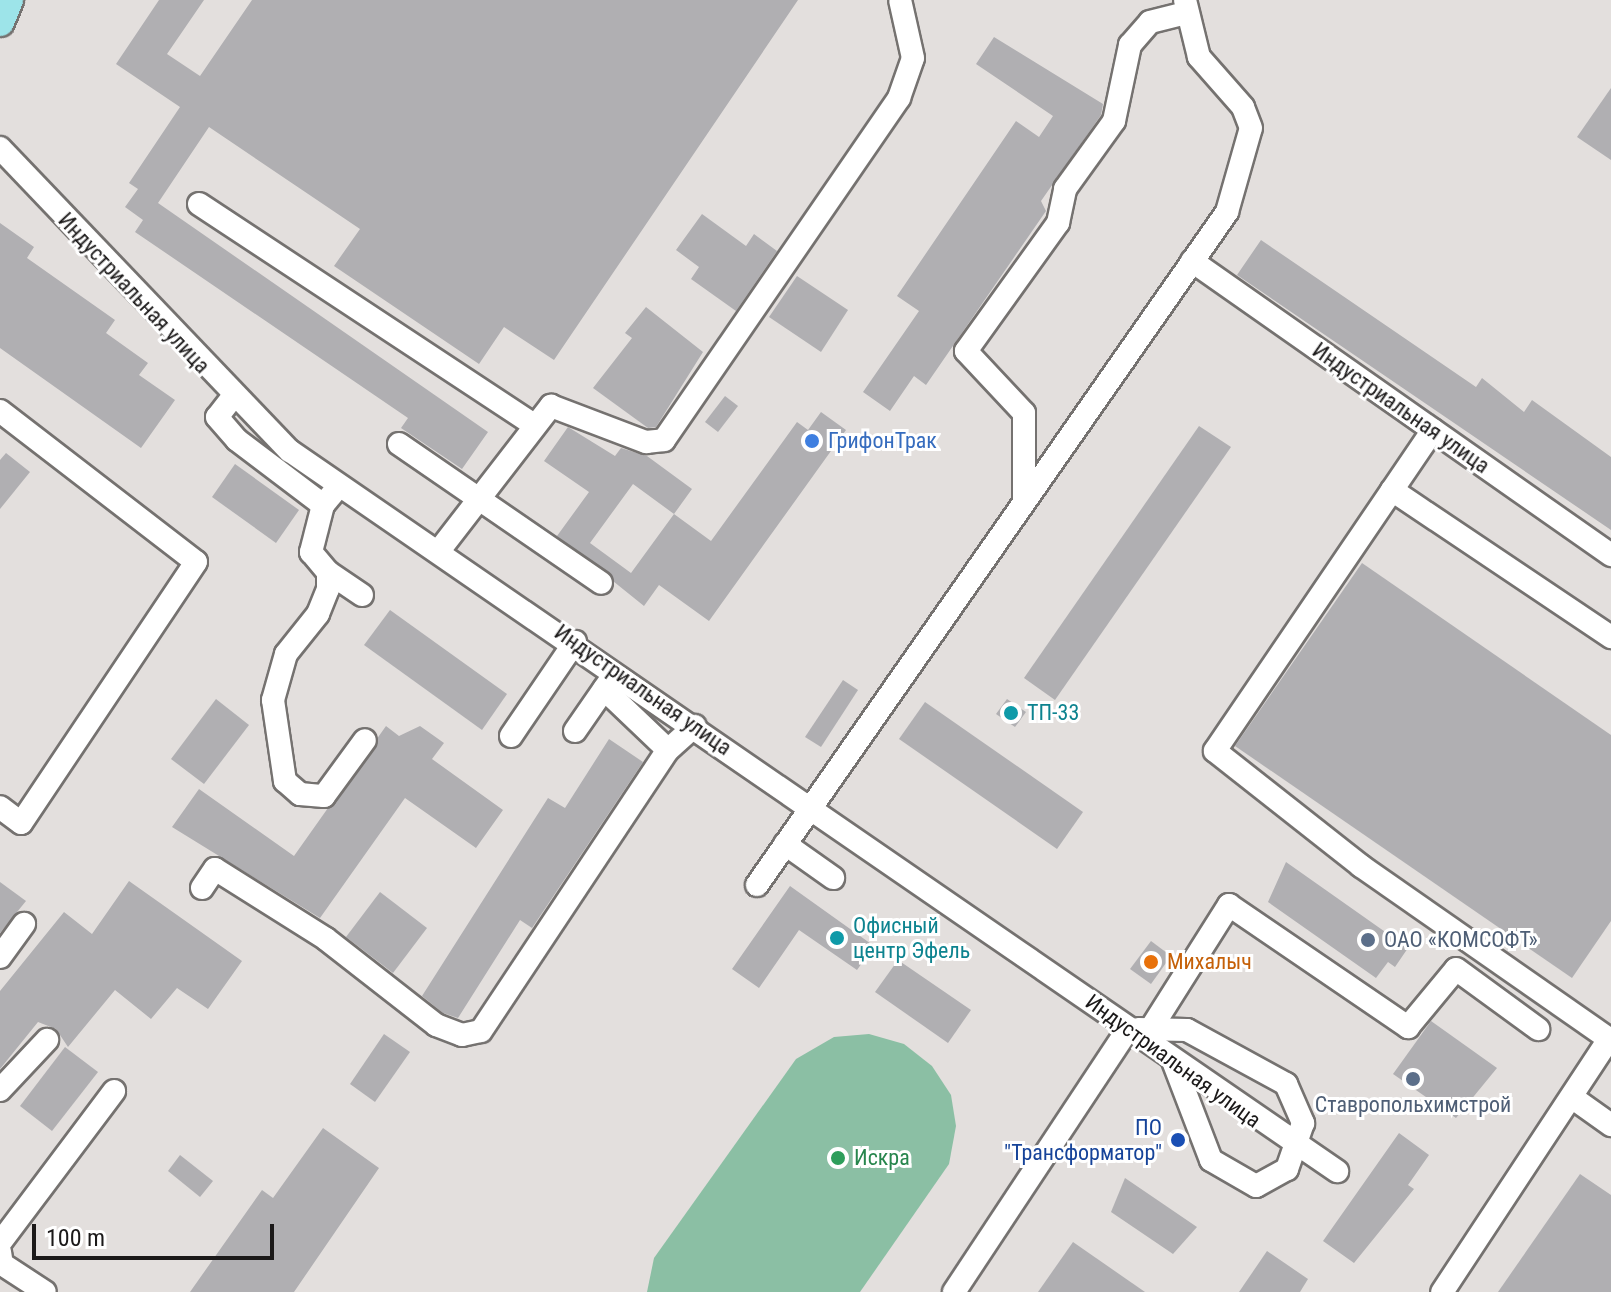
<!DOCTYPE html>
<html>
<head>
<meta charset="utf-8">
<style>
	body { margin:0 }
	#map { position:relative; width:1611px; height:1292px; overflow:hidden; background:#e3dfdd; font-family:"Roboto Condensed",sans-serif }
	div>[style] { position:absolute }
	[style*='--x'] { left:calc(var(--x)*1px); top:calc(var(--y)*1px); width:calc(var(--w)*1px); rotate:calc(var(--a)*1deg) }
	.green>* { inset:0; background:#8bbfa4 }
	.building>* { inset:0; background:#b0afb2 }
	.roads { filter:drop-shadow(2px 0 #757270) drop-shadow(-2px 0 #757270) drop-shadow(0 2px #757270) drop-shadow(0 -2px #757270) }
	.minor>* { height:22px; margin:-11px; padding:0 11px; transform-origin:11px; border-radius:11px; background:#fff }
	.major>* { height:28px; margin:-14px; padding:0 14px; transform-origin:14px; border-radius:14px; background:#9de4e9 }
	.dots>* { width:22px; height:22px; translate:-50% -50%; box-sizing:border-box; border:4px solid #fff; border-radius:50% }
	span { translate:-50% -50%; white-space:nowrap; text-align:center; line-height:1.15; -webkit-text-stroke:6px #fff; paint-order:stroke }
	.street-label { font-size:22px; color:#1b1919 }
	.shop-label { font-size:22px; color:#366cbe }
	.left { translate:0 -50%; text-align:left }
	.culture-label { font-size:22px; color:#0d838f }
	.service-label { font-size:22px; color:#4e5e75 }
	.food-label { font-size:22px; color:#c56008 }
	.transit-label { font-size:22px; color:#164399 }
	.right { translate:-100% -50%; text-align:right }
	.leisure-label { font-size:22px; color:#27864d }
	.scale { position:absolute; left:32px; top:1224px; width:242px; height:36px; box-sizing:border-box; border:4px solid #1b1919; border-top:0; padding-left:10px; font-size:24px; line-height:28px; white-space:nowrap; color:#1b1919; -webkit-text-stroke:6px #fff; paint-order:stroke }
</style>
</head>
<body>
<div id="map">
	<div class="green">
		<i style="clip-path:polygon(869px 1034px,904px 1044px,932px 1066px,951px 1095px,956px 1126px,949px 1164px,860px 1292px,647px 1292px,654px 1258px,796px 1059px,834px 1037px)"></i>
	</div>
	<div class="building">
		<i style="clip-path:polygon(159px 0,204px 0,167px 54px,200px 76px,252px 0,798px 0,554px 360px,504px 327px,479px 364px,334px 266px,360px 229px,209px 127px,158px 203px,488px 432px,462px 469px,401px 428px,408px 418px,135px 232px,143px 220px,125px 207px,138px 189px,129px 183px,180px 107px,116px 64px)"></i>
		<i style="clip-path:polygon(994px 37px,1103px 104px,1101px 115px,1041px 201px,1046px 211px,926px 385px,914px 376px,890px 411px,863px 392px,919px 311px,897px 296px,1016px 121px,1039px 137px,1053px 116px,976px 64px)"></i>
		<i style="clip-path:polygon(1611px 88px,1611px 160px,1577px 137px)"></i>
		<i style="clip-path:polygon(702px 214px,746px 246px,754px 234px,777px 251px,736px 311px,691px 279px,699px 267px,676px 250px)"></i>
		<i style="clip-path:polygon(0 223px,34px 247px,27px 258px,115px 320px,106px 333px,148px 363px,139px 375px,175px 400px,141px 448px,0 348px)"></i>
		<i style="clip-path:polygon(1261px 240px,1476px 387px,1482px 378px,1524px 412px,1532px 400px,1611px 457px,1611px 530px,1237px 275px)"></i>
		<i style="clip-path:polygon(797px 276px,848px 310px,821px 352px,769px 317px)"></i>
		<i style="clip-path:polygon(646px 307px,703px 352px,656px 427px,648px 428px,593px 388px,632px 338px,625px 333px)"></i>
		<i style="clip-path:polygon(725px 396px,738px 406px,718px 432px,705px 422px)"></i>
		<i style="clip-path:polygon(evenodd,821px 412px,846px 430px,709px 621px,659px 585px,644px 606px,557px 536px,589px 492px,544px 461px,568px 427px,615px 456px,621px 448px,647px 456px,692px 489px,674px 514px,711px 541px,797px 422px,808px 430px,821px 412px,633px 484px,674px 514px,631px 573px,590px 543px,633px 484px)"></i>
		<i style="clip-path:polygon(1199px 426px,1231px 447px,1055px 700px,1024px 678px)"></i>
		<i style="clip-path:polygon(6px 453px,30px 472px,0 509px,0 460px)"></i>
		<i style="clip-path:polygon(235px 464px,299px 510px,276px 543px,212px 497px)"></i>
		<i style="clip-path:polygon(1362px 563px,1611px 735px,1611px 921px,1572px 978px,1235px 746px)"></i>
		<i style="clip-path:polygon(390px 610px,507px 694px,482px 730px,364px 645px)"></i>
		<i style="clip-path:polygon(843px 680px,858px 690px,821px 747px,805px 737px)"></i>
		<i style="clip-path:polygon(216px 699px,249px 725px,204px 784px,171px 759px)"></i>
		<i style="clip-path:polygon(1007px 699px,1026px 712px,1015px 727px,996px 714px)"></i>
		<i style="clip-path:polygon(925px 702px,1083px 812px,1057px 849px,899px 739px)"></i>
		<i style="clip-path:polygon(386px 726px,399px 736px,420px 726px,444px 743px,432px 759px,503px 810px,476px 848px,405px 798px,320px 918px,172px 827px,199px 789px,294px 856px)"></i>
		<i style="clip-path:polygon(609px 739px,643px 762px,532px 928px,520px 920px,458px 1018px,443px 1013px,422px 996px,548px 798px,565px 808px)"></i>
		<i style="clip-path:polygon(1286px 862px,1408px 948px,1395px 967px,1388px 962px,1376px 978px,1268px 902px)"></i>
		<i style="clip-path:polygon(129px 881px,242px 961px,208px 1009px,177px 988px,151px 1019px,115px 990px,68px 1047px,56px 1029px,38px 1022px,0 1069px,0 991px,64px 912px,92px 934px)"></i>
		<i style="clip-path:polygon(0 882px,26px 901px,0 933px)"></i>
		<i style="clip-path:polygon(790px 886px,874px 946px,857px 970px,799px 930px,759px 988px,732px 969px)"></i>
		<i style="clip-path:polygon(380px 892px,427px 928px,393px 973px,346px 937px)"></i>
		<i style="clip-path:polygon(1151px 941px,1171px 956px,1151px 984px,1130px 969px)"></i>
		<i style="clip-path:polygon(898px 960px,971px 1010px,948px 1043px,875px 992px)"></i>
		<i style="clip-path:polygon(1431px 1021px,1497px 1068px,1456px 1118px,1393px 1074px)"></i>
		<i style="clip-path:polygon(384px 1034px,410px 1052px,375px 1102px,350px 1084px)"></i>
		<i style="clip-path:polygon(65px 1047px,98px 1072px,52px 1131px,20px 1106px)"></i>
		<i style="clip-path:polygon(323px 1128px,379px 1168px,294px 1292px,190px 1292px,262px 1190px,273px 1198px)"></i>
		<i style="clip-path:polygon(1399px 1133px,1429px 1155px,1408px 1185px,1414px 1189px,1354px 1263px,1323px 1241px)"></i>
		<i style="clip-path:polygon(180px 1155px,213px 1181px,200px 1197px,168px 1171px)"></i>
		<i style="clip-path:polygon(1580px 1174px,1611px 1195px,1611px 1292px,1498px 1292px)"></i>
		<i style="clip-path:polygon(1125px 1178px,1197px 1227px,1173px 1254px,1111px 1212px)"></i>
		<i style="clip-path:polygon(1073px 1242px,1145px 1292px,1038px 1292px)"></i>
		<i style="clip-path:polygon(1267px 1251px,1308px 1279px,1300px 1292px,1239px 1292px)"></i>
	</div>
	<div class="roads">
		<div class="minor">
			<i style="--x:0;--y:148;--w:419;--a:46.3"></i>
			<i style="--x:290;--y:451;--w:1271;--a:34.52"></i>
			<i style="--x:199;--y:204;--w:398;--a:33.4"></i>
			<i style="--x:1192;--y:261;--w:512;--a:35.06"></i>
			<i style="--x:232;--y:398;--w:24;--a:128"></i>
			<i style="--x:217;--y:417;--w:30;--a:49"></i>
			<i style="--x:237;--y:440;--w:108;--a:37.1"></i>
			<i style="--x:0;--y:411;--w:247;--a:37.6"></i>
			<i style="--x:196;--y:562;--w:314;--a:123.8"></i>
			<i style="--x:21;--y:823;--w:26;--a:-143"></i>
			<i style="--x:1433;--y:430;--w:388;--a:124.2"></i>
			<i style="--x:1215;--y:751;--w:186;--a:38.2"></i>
			<i style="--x:1361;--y:866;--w:302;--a:34.9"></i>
			<i style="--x:1609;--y:1039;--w:303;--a:123.4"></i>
			<i style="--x:399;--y:444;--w:245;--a:34.5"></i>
			<i style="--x:339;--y:486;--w:25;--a:130"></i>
			<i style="--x:323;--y:505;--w:49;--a:104.3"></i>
			<i style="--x:311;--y:552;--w:26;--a:50"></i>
			<i style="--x:328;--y:572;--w:17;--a:90"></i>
			<i style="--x:328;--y:589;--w:27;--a:112"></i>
			<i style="--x:318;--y:614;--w:51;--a:128.7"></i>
			<i style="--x:286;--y:654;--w:48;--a:105.8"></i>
			<i style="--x:273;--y:700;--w:82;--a:81.6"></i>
			<i style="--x:285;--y:781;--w:20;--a:41"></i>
			<i style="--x:300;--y:794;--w:24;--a:5"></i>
			<i style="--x:324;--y:796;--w:69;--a:-53.8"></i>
			<i style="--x:1392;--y:490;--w:264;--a:33.9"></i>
			<i style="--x:1024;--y:502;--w:89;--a:-90"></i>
			<i style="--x:1024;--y:413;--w:85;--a:-133.1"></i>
			<i style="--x:966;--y:351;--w:158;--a:-54.3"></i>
			<i style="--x:1058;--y:223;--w:35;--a:-78"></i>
			<i style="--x:1065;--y:189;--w:84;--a:-54.2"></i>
			<i style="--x:1114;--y:121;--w:78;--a:-78.1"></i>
			<i style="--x:1130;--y:45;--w:30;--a:-49"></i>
			<i style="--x:1150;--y:22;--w:36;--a:-14"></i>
			<i style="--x:438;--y:552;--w:185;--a:-52.3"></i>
			<i style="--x:551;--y:406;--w:102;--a:20.8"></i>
			<i style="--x:646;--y:442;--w:18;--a:-6"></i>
			<i style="--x:664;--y:440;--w:415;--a:-55.5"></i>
			<i style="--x:899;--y:98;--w:42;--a:-70.7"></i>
			<i style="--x:913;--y:58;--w:59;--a:-102.6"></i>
			<i style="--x:328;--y:572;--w:41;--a:34.1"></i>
			<i style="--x:604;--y:689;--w:88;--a:43.6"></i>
			<i style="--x:575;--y:731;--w:63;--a:-55.3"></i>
			<i style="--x:511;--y:736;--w:114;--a:-55.8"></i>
			<i style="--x:785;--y:844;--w:59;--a:35.3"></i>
			<i style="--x:757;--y:885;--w:821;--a:-55.07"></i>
			<i style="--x:1227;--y:212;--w:87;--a:-74.1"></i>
			<i style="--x:1251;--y:128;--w:22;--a:-111"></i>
			<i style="--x:1243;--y:107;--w:67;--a:-131.3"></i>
			<i style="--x:1199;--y:57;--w:59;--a:-103.8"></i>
			<i style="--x:202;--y:888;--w:23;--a:-56"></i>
			<i style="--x:215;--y:869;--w:131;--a:32.2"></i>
			<i style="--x:326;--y:939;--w:140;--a:38"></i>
			<i style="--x:436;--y:1025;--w:28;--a:21"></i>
			<i style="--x:462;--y:1035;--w:19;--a:-12"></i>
			<i style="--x:481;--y:1031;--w:338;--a:-56.4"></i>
			<i style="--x:668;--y:750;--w:36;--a:-42"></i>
			<i style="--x:0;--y:957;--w:41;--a:-54"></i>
			<i style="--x:1138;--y:1029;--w:49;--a:1.2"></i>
			<i style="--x:1187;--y:1030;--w:113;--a:28.6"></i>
			<i style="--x:1286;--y:1084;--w:43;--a:66.4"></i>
			<i style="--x:1303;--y:1123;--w:49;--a:109.2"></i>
			<i style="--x:1287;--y:1169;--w:35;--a:151"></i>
			<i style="--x:1256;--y:1186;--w:52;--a:-150"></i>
			<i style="--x:1211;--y:1160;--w:106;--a:-111"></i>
			<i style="--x:1150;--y:1030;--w:148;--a:-57.7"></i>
			<i style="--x:1229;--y:905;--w:217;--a:34.3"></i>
			<i style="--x:1408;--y:1027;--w:75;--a:-50.4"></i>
			<i style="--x:1456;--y:969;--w:102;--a:36.2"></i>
			<i style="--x:0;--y:1090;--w:69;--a:-46.8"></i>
			<i style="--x:1573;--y:1098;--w:47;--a:35.4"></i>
			<i style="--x:0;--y:1243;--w:190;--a:-53.1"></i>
			<i style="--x:0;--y:1252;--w:12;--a:81"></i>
			<i style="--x:2;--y:1264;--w:51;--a:33.1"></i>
			<i style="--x:954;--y:1292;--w:315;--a:-56.5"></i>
		</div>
		<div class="major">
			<i style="--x:0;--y:22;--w:24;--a:-68"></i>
		</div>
	</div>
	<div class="dots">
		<i style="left:812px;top:441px;background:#3f7fe0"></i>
		<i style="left:1011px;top:713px;background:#0f9aa8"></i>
		<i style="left:837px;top:938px;background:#0f9aa8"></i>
		<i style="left:1368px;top:940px;background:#5c6f8a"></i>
		<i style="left:1151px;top:962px;background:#e8710a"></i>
		<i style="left:1413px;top:1079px;background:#5c6f8a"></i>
		<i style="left:1178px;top:1140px;background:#1a4fb4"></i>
		<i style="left:838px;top:1158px;background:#2e9e5b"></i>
	</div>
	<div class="street-label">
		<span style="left:134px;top:293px;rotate:47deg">Индустриальная улица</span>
		<span style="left:1401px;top:408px;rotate:35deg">Индустриальная улица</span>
		<span style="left:643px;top:690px;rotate:35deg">Индустриальная улица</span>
		<span style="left:1173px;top:1061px;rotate:36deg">Индустриальная улица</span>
	</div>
	<div class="shop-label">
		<span class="left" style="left:828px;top:441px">ГрифонТрак</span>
	</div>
	<div class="culture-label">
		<span class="left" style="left:1027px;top:713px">ТП-33</span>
		<span class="left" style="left:853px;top:938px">Офисный<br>центр Эфель</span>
	</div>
	<div class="service-label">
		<span class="left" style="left:1384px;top:940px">ОАО «КОМСОФТ»</span>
		<span style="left:1413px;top:1105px">Ставропольхимстрой</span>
	</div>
	<div class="food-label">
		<span class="left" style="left:1167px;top:962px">Михалыч</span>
	</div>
	<div class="transit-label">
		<span class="right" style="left:1162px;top:1140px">ПО<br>"Трансформатор"</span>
	</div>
	<div class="leisure-label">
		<span class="left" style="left:854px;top:1158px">Искра</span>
	</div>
	<div class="scale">100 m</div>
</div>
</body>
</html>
